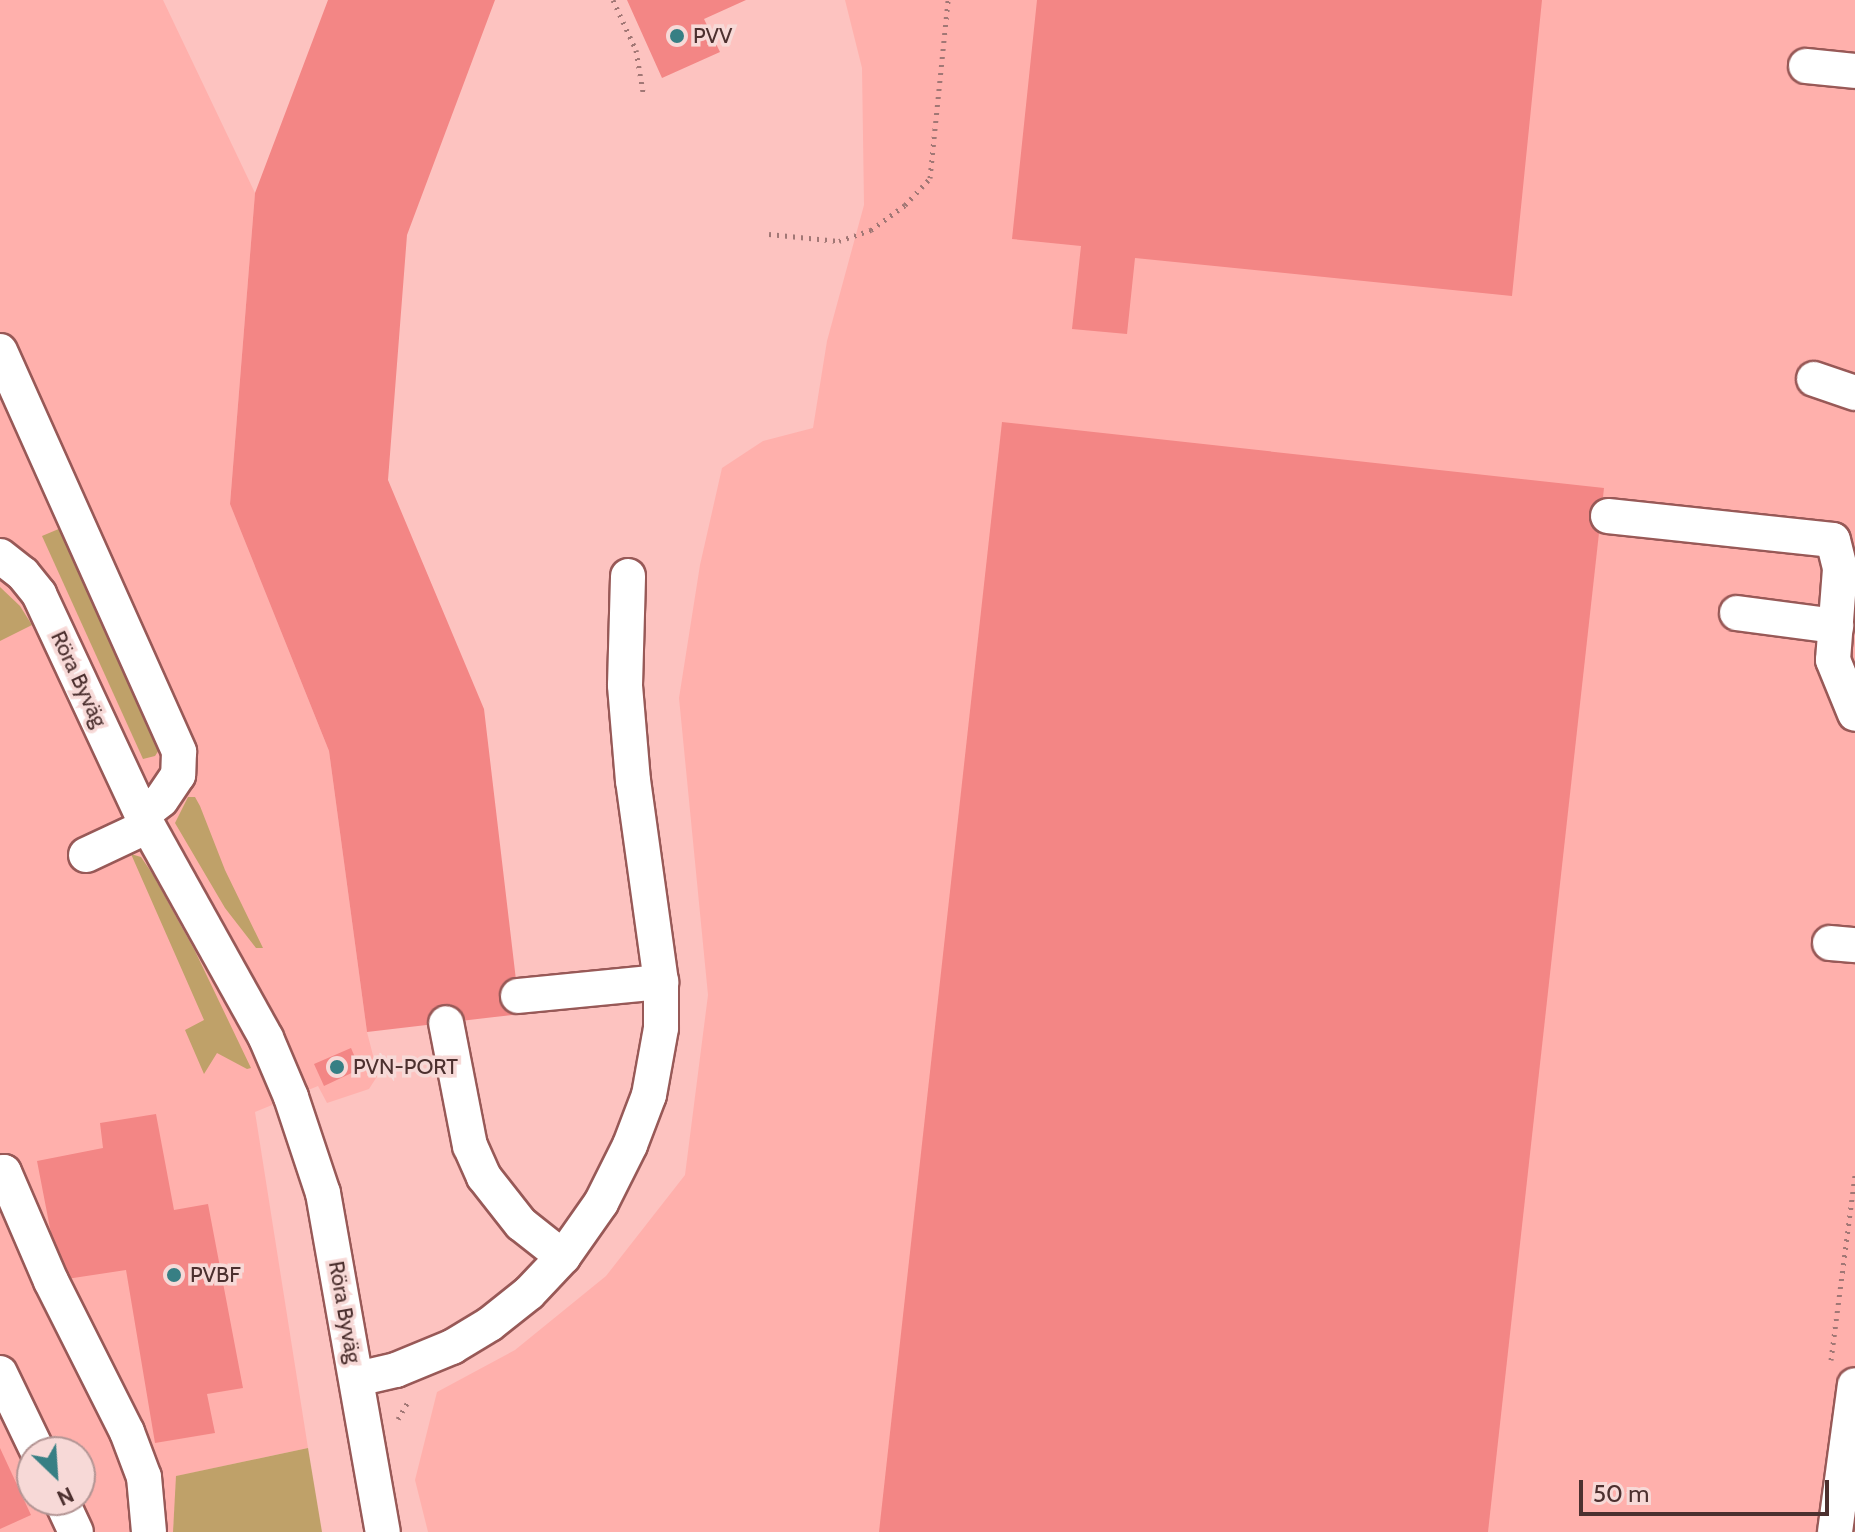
<!DOCTYPE html>
<html>
<head>
<meta charset="utf-8">
<style>
	body { margin:0 }
	#map { position:relative; width:1855px; height:1532px; overflow:hidden; background:#fdc3c0; font-family:Cabin,sans-serif }
	div>[style] { position:absolute }
	[style*='--x'] { left:calc(var(--x)*1px); top:calc(var(--y)*1px); width:calc(var(--w)*1px); rotate:calc(var(--a)*1deg) }
	.built>* { inset:0; background:#ffb0ac }
	.green>* { inset:0; background:#bfa169 }
	.building>* { inset:0; background:#f38685 }
	.path>* { height:5px; margin-top:-2.5px; transform-origin:0; background:repeating-linear-gradient(90deg,#a17775 0 2px,transparent 0 8px) }
	.roads { filter:drop-shadow(2px 0 #985957) drop-shadow(-2px 0 #985957) drop-shadow(0 2px #985957) drop-shadow(0 -2px #985957) }
	.minor>* { height:34px; margin:-17px; padding:0 17px; transform-origin:17px; border-radius:17px; background:#fff }
	.dots>* { width:22px; height:22px; translate:-50% -50%; box-sizing:border-box; border:4px solid #f7d9d7; border-radius:50% }
	span { translate:-50% -50%; white-space:nowrap; text-align:center; line-height:1.15; -webkit-text-stroke:7px #f7d9d7; paint-order:stroke }
	.poi-label { font-size:22px; color:#4c302f }
	.left { translate:0 -50%; text-align:left }
	.street-label { font-size:22px; color:#4c302f }
	.north { position:absolute; left:16px; top:1436px; width:80px; height:80px; box-sizing:border-box; background:#f7d9d7; border:2px solid #b39594; border-radius:50%; rotate:155deg; font-size:22px; font-weight:700; line-height:32px; text-align:center; color:#4c302f }
	.north::after { content:''; display:block; margin:auto; width:28px; height:36px; background:#377f84; clip-path:polygon(50% 0,100% 100%,50% 72%,0 100%) }
	.scale { position:absolute; left:1579px; top:1480px; width:250px; height:36px; box-sizing:border-box; border:4px solid #4c302f; border-top:0; padding-left:10px; font-size:24px; line-height:28px; white-space:nowrap; color:#4c302f; -webkit-text-stroke:6px #f7d9d7; paint-order:stroke }
</style>
</head>
<body>
<div id="map">
	<div class="built">
		<i style="clip-path:polygon(evenodd,0 0,163px 0,255px 193px,230px 504px,329px 751px,367px 1032px,378px 1075px,369px 1089px,327px 1103px,318px 1086px,255px 1112px,308px 1448px,177px 1476px,173px 1532px,0 1532px,0 0,32px 1452px,80px 1452px,80px 1500px,32px 1500px,32px 1452px)"></i>
		<i style="clip-path:polygon(845px 0,1855px 0,1855px 1532px,428px 1532px,415px 1480px,437px 1392px,515px 1350px,606px 1276px,685px 1175px,708px 995px,679px 698px,700px 565px,722px 468px,763px 441px,813px 428px,827px 341px,864px 205px,862px 68px)"></i>
	</div>
	<div class="green">
		<i style="clip-path:polygon(61px 528px,161px 747px,155px 756px,143px 759px,42px 536px)"></i>
		<i style="clip-path:polygon(0 587px,20px 606px,32px 625px,0 641px)"></i>
		<i style="clip-path:polygon(188px 797px,195px 797px,200px 806px,225px 870px,263px 948px,256px 948px,225px 908px,175px 823px)"></i>
		<i style="clip-path:polygon(131px 854px,141px 857px,152px 873px,195px 951px,251px 1068px,247px 1069px,217px 1053px,204px 1074px,185px 1030px,204px 1020px)"></i>
		<i style="clip-path:polygon(308px 1448px,322px 1532px,173px 1532px,176px 1476px)"></i>
	</div>
	<div class="building">
		<i style="clip-path:polygon(328px 0,495px 0,407px 235px,388px 480px,484px 709px,520px 1014px,367px 1032px,329px 751px,230px 504px,255px 193px)"></i>
		<i style="clip-path:polygon(627px 0,746px 0,704px 19px,720px 52px,662px 78px)"></i>
		<i style="clip-path:polygon(1037px 0,1542px 0,1512px 296px,1135px 258px,1127px 334px,1072px 329px,1081px 246px,1012px 239px)"></i>
		<i style="clip-path:polygon(1002px 422px,1604px 488px,1488px 1532px,879px 1532px)"></i>
		<i style="clip-path:polygon(351px 1048px,360px 1069px,324px 1086px,314px 1064px)"></i>
		<i style="clip-path:polygon(156px 1114px,174px 1210px,208px 1204px,243px 1388px,207px 1394px,215px 1433px,155px 1443px,126px 1270px,60px 1280px,37px 1161px,103px 1148px,100px 1123px)"></i>
		<i style="clip-path:polygon(0 1448px,31px 1515px,0 1529px)"></i>
	</div>
	<div class="path">
		<i style="--x:613;--y:0;--w:55;--a:65.3"></i>
		<i style="--x:636;--y:50;--w:43;--a:80.5"></i>
		<i style="--x:769;--y:234;--w:70;--a:5.7"></i>
		<i style="--x:839;--y:241;--w:34;--a:-19"></i>
		<i style="--x:871;--y:230;--w:42;--a:-36.3"></i>
		<i style="--x:905;--y:205;--w:37;--a:-47"></i>
		<i style="--x:930;--y:178;--w:179;--a:-84.2"></i>
		<i style="--x:1831;--y:1360;--w:186;--a:-82.6"></i>
		<i style="--x:398;--y:1419;--w:22;--a:-60"></i>
	</div>
	<div class="roads">
		<div class="minor">
			<i style="--x:1806;--y:66;--w:49;--a:5.8"></i>
			<i style="--x:0;--y:351;--w:439;--a:65.9"></i>
			<i style="--x:179;--y:752;--w:23;--a:92"></i>
			<i style="--x:178;--y:775;--w:30;--a:124"></i>
			<i style="--x:161;--y:800;--w:24;--a:142"></i>
			<i style="--x:142;--y:815;--w:255;--a:60.9"></i>
			<i style="--x:266;--y:1038;--w:64;--a:67"></i>
			<i style="--x:291;--y:1097;--w:101;--a:71.6"></i>
			<i style="--x:323;--y:1193;--w:344;--a:80"></i>
			<i style="--x:1814;--y:379;--w:43;--a:18.9"></i>
			<i style="--x:1608;--y:516;--w:226;--a:6.1"></i>
			<i style="--x:1833;--y:540;--w:30;--a:76"></i>
			<i style="--x:1840;--y:569;--w:91;--a:94.4"></i>
			<i style="--x:1833;--y:660;--w:58;--a:67.8"></i>
			<i style="--x:0;--y:556;--w:29;--a:38"></i>
			<i style="--x:23;--y:574;--w:26;--a:51"></i>
			<i style="--x:39;--y:594;--w:244;--a:65"></i>
			<i style="--x:1737;--y:613;--w:100;--a:7.5"></i>
			<i style="--x:86;--y:855;--w:68;--a:-25.1"></i>
			<i style="--x:1830;--y:943;--w:25;--a:5"></i>
			<i style="--x:518;--y:996;--w:144;--a:-5.6"></i>
			<i style="--x:0;--y:1173;--w:4;--a:-14"></i>
			<i style="--x:4;--y:1172;--w:119;--a:66.7"></i>
			<i style="--x:51;--y:1281;--w:169;--a:63.3"></i>
			<i style="--x:127;--y:1432;--w:48;--a:69.3"></i>
			<i style="--x:144;--y:1477;--w:55;--a:84.8"></i>
			<i style="--x:563;--y:1257;--w:66;--a:-54.9"></i>
			<i style="--x:601;--y:1203;--w:65;--a:-63.4"></i>
			<i style="--x:630;--y:1145;--w:53;--a:-69.2"></i>
			<i style="--x:649;--y:1095;--w:68;--a:-79.8"></i>
			<i style="--x:661;--y:1028;--w:46;--a:-90"></i>
			<i style="--x:661;--y:982;--w:203;--a:-97.9"></i>
			<i style="--x:633;--y:781;--w:96;--a:-94.8"></i>
			<i style="--x:625;--y:685;--w:109;--a:-88.4"></i>
			<i style="--x:0;--y:1373;--w:88;--a:64.3"></i>
			<i style="--x:357;--y:1379;--w:40;--a:-13"></i>
			<i style="--x:396;--y:1370;--w:61;--a:-22.3"></i>
			<i style="--x:452;--y:1347;--w:44;--a:-31.2"></i>
			<i style="--x:490;--y:1324;--w:50;--a:-38.5"></i>
			<i style="--x:529;--y:1293;--w:50;--a:-46.6"></i>
			<i style="--x:563;--y:1257;--w:53;--a:-141.8"></i>
			<i style="--x:521;--y:1224;--w:60;--a:-128.2"></i>
			<i style="--x:484;--y:1177;--w:34;--a:-114"></i>
			<i style="--x:470;--y:1146;--w:125;--a:-101"></i>
			<i style="--x:61;--y:1500;--w:35;--a:65"></i>
			<i style="--x:1835;--y:1532;--w:148;--a:-82.3"></i>
		</div>
	</div>
	<div class="dots">
		<i style="left:677px;top:36px;background:#377f84"></i>
		<i style="left:337px;top:1067px;background:#377f84"></i>
		<i style="left:174px;top:1275px;background:#377f84"></i>
	</div>
	<div class="poi-label">
		<span class="left" style="left:693px;top:36px">PVV</span>
		<span class="left" style="left:353px;top:1067px">PVN-PORT</span>
		<span class="left" style="left:190px;top:1275px">PVBF</span>
	</div>
	<div class="street-label">
		<span style="left:79px;top:679px;rotate:65deg">Röra Byväg</span>
		<span style="left:345px;top:1312px;rotate:80deg">Röra Byväg</span>
	</div>
	<div class="north">N</div>
	<div class="scale">50 m</div>
</div>
</body>
</html>
